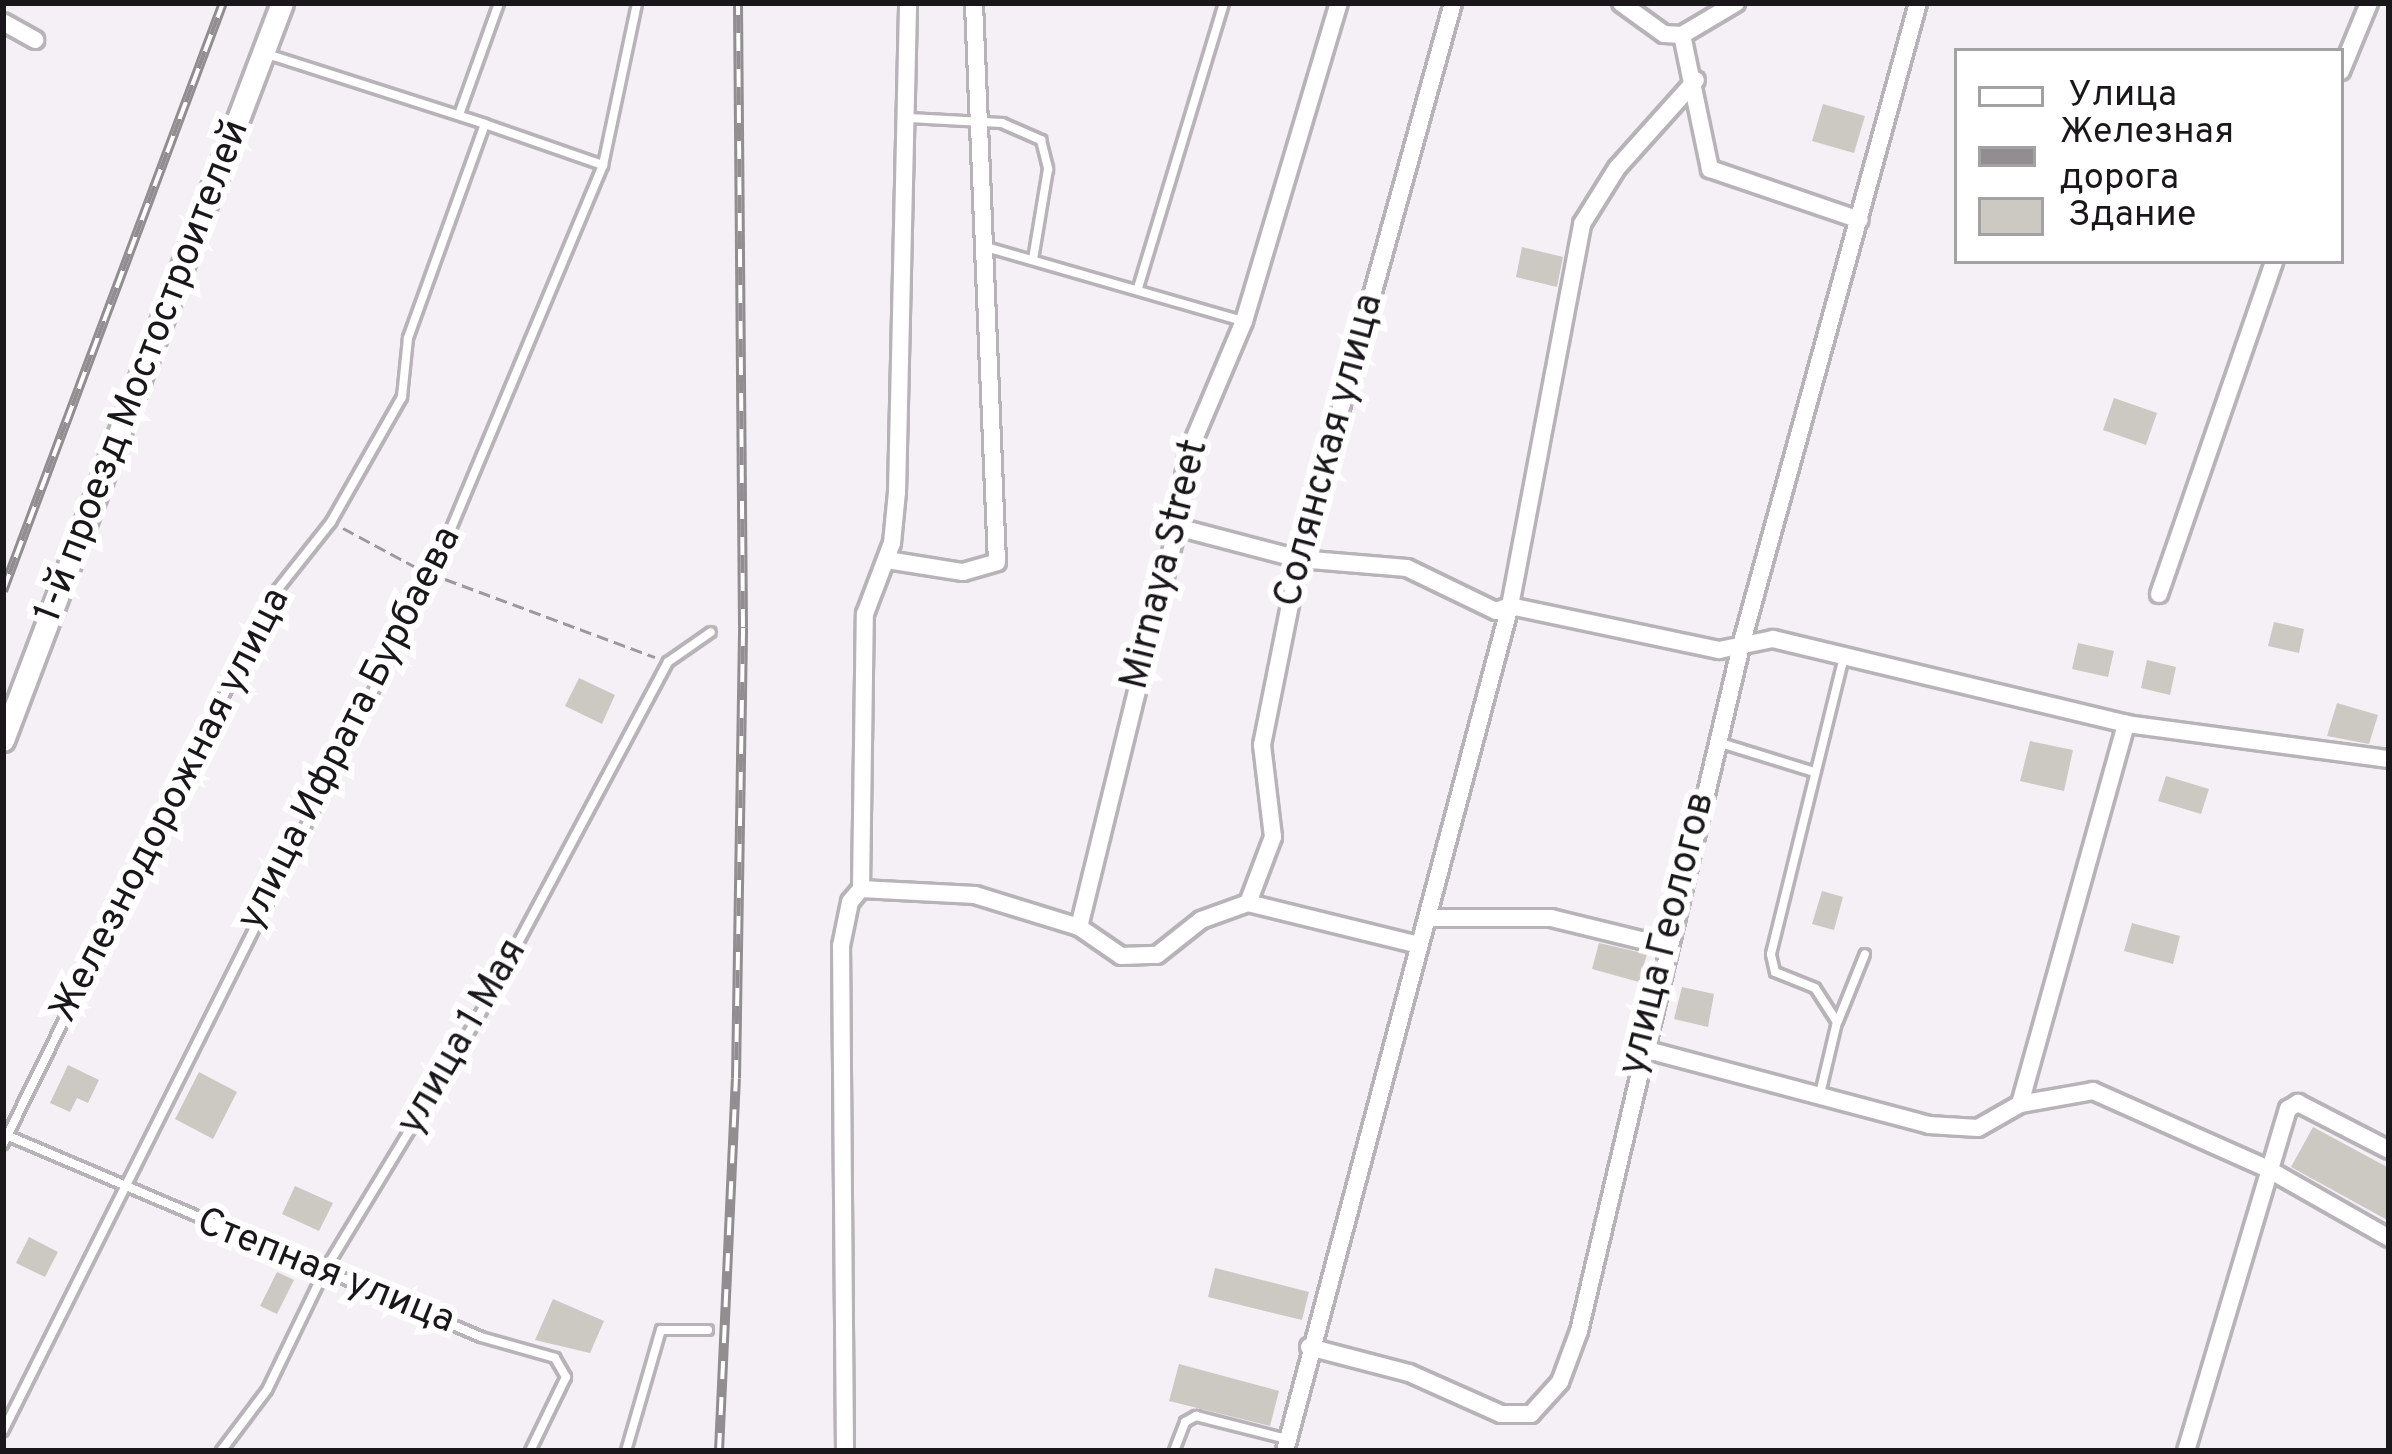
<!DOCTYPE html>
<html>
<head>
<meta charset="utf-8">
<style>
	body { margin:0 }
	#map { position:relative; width:2392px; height:1454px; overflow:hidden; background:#f5f0f6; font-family:Overpass,sans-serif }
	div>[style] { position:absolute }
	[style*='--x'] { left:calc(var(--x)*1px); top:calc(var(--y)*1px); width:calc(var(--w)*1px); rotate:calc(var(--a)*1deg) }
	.building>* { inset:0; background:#ccc8c2 }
	.path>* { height:3px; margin-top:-1.5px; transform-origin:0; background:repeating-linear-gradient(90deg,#9c999d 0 12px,transparent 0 18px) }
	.roads { filter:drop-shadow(3px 0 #b8b3b8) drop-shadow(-3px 0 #b8b3b8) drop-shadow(0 3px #b8b3b8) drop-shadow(0 -3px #b8b3b8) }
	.service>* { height:8px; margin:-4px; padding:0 4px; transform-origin:4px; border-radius:4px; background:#fff }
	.minor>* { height:16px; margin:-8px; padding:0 8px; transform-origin:8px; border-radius:8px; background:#fff }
	.tertiary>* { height:21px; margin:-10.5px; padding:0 10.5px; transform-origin:10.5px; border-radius:10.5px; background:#fff }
	.rail>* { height:10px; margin-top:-5px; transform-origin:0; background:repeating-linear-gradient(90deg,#fff 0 18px,#918d91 0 36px); box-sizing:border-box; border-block:3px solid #918d91 }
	span { translate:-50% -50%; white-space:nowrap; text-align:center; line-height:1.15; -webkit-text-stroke:12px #fff; paint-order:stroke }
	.street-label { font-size:39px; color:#191719 }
	.frame { position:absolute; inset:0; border:6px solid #191719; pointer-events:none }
	.legend { position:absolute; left:1954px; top:48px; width:390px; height:216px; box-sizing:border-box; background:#fff; border:3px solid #a3a2a3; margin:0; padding:15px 21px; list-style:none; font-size:36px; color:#191719 }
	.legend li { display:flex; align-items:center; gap:24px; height:60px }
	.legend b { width:60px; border:3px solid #a3a2a3 }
</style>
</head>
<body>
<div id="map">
	<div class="building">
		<i style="clip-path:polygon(1823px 104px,1865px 116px,1854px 153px,1812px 141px)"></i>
		<i style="clip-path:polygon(1522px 247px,1563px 257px,1557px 287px,1516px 277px)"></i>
		<i style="clip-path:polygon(2114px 398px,2157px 413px,2146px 445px,2103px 430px)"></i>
		<i style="clip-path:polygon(2274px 622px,2304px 629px,2299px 653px,2268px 646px)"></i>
		<i style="clip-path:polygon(2078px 643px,2114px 651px,2108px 677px,2072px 669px)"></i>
		<i style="clip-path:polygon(2147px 660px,2176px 667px,2170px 695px,2141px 688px)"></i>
		<i style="clip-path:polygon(579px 678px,615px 695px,602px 724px,565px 706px)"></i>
		<i style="clip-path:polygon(2337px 703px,2378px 715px,2369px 744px,2327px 736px)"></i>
		<i style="clip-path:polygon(2030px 741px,2073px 750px,2064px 791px,2020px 781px)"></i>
		<i style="clip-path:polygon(2166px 776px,2209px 789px,2201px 814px,2158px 801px)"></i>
		<i style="clip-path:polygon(1822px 891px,1843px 897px,1834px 930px,1812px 924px)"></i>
		<i style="clip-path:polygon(2132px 923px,2180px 936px,2173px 964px,2124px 951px)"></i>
		<i style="clip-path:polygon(1599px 943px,1647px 954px,1639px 982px,1592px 969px)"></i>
		<i style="clip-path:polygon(1682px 987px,1714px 994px,1708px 1027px,1674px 1019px)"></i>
		<i style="clip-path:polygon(68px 1065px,99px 1080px,88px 1103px,77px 1098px,70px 1112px,50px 1103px)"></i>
		<i style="clip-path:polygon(199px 1072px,237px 1092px,213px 1139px,175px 1119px)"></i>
		<i style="clip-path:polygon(2313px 1127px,2389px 1168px,2389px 1221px,2291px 1167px)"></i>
		<i style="clip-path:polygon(295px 1186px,333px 1203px,319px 1231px,282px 1214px)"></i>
		<i style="clip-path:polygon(29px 1237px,58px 1252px,45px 1277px,16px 1263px)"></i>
		<i style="clip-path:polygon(1215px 1268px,1309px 1292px,1302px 1320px,1208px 1297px)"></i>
		<i style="clip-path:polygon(277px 1272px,294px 1280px,277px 1314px,260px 1306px)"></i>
		<i style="clip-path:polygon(553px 1299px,604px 1321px,590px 1353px,535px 1340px)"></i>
		<i style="clip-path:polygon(1179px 1364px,1279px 1391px,1270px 1426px,1169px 1401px)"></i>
	</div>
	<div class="path">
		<i style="--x:343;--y:528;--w:86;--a:28.3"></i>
		<i style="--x:445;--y:579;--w:224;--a:20.4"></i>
	</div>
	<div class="roads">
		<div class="service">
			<i style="--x:264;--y:53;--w:232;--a:17.8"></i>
			<i style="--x:460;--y:112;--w:116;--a:-70.3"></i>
			<i style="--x:909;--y:118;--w:93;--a:3.1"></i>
			<i style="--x:1002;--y:123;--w:43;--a:23.6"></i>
			<i style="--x:1041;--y:140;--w:30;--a:76"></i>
			<i style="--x:1048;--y:169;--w:92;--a:99.4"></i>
			<i style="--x:986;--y:247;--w:267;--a:16.1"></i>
			<i style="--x:1138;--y:288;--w:298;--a:-73.2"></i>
			<i style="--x:1721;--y:743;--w:94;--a:17.3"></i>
			<i style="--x:1838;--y:1021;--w:72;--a:-68.1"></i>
			<i style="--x:1820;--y:1094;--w:74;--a:-76.7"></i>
			<i style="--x:1837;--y:1022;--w:40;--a:-122.9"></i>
			<i style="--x:1815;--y:988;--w:43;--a:-158.2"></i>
			<i style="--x:1775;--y:972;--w:18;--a:-103"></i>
			<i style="--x:1771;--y:954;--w:307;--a:-76.2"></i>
			<i style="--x:4;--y:1134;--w:518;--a:23.05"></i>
			<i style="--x:481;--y:1337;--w:77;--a:15.8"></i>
			<i style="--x:555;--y:1358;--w:22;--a:60"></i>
			<i style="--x:566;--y:1377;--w:82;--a:115.9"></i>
			<i style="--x:3;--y:1144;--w:613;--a:-63.77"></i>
			<i style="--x:274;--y:594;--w:92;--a:-51.6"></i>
			<i style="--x:331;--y:522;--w:144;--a:-60.4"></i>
			<i style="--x:402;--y:397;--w:59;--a:-84.2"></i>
			<i style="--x:408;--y:338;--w:227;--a:-70.2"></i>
			<i style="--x:485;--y:124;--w:125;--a:19.2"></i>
			<i style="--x:3;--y:1431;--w:958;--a:-63.41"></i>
			<i style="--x:432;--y:574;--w:443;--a:-67.3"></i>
			<i style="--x:603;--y:165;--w:166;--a:-78.1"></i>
			<i style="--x:221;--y:1451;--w:76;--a:-53"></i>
			<i style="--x:267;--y:1390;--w:133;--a:-64.2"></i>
			<i style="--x:325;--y:1270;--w:299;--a:-58.8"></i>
			<i style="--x:480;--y:1014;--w:399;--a:-61.9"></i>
			<i style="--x:668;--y:662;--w:52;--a:-34.9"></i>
			<i style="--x:626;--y:1451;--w:126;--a:-73.9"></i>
			<i style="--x:661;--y:1330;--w:47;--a:0"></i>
			<i style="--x:1174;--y:1451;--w:31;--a:-69"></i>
			<i style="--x:1185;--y:1422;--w:13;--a:-29"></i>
			<i style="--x:1196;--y:1416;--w:93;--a:14.3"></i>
		</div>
		<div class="minor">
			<i style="--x:1621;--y:3;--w:53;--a:35.8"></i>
			<i style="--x:1664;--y:34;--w:18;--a:3"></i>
			<i style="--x:1682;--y:35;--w:63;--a:-30.7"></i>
			<i style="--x:3;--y:22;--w:37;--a:29"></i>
			<i style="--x:1682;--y:35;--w:137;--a:78.2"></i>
			<i style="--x:1710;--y:169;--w:158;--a:18.8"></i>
			<i style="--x:2341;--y:71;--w:74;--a:-67.6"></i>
			<i style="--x:1177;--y:527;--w:126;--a:14.7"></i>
			<i style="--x:1299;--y:559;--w:108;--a:4.8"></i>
			<i style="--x:1407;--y:568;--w:99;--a:25.8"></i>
			<i style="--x:1496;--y:611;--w:15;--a:-20"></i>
			<i style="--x:1510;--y:606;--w:214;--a:11.9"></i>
			<i style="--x:1719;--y:650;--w:55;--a:-11.5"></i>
			<i style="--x:1773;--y:639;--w:363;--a:13.5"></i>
			<i style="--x:2126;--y:724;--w:265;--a:7.6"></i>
			<i style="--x:887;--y:560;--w:77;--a:9"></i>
			<i style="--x:963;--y:572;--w:35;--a:-16"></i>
			<i style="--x:997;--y:562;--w:559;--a:-92.36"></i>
			<i style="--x:2159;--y:594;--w:352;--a:-70.9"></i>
			<i style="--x:861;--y:889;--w:114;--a:3"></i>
			<i style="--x:975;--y:895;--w:109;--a:17.1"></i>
			<i style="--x:1079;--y:927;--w:51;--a:34.6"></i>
			<i style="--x:1121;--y:956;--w:36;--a:-2"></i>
			<i style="--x:1157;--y:955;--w:56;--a:-38.5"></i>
			<i style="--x:1201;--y:920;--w:50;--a:-19.9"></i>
			<i style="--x:1248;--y:903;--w:176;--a:13.8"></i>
			<i style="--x:1248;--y:903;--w:71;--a:-69.3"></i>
			<i style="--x:1273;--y:837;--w:93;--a:-96.8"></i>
			<i style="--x:1262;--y:745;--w:190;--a:-78.7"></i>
			<i style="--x:1299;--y:559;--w:577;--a:-74.52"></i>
			<i style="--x:1432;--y:918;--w:119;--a:0"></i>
			<i style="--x:1551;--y:918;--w:118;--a:13.7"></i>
			<i style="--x:1079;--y:927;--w:412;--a:-76.2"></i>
			<i style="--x:1177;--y:527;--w:72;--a:-82"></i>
			<i style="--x:1187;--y:456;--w:147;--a:-67.1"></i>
			<i style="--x:1244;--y:321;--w:332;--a:-73.4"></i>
			<i style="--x:1640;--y:1048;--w:299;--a:14.9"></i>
			<i style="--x:1929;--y:1125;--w:49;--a:3.5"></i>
			<i style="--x:1978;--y:1128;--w:48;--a:-29.7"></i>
			<i style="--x:2020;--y:1104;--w:74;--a:-10.1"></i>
			<i style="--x:2093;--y:1091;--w:189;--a:24"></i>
			<i style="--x:2266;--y:1168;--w:142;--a:29.6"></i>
			<i style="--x:2020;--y:1104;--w:395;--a:-74.4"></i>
			<i style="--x:1309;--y:1347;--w:103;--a:14.6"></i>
			<i style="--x:1409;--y:1373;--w:101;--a:24"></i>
			<i style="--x:1501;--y:1414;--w:30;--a:0"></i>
			<i style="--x:1531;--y:1414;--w:43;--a:-47.8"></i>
			<i style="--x:1560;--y:1382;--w:54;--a:-69.6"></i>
			<i style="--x:1579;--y:1331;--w:708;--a:-76.69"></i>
			<i style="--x:1742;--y:642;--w:663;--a:-74.6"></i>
			<i style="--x:845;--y:1451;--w:505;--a:-90.45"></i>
			<i style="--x:841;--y:946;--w:45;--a:-78.4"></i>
			<i style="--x:850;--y:902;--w:17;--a:-50"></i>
			<i style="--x:861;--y:889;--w:275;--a:-89.2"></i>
			<i style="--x:865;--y:614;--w:76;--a:-69.2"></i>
			<i style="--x:892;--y:543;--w:51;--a:-84.4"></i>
			<i style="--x:897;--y:492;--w:489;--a:-88.7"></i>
			<i style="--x:1285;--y:1451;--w:874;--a:-75.09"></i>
			<i style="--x:1510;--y:606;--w:389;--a:-79.3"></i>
			<i style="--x:1582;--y:224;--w:66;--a:-58"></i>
			<i style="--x:1617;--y:168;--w:118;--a:-48.1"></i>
			<i style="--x:2186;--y:1451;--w:357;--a:-73.4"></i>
			<i style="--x:2288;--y:1109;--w:12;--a:-31"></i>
			<i style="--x:2298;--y:1103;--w:102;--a:27.3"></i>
		</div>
		<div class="tertiary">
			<i style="--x:3;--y:740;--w:788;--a:-69.27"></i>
		</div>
	</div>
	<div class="rail">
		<i style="--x:3;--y:591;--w:628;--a:-69.49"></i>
		<i style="--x:719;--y:1451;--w:373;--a:-87.4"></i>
		<i style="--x:736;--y:1078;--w:451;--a:-89.1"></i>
		<i style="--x:743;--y:627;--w:624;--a:-90.46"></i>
	</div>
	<div class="street-label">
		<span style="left:144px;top:372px;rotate:-69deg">1-й проезд Мостостроителей</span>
		<span style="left:1331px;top:451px;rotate:-75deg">Солянская улица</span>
		<span style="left:1167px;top:565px;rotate:-76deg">Mirnaya Street</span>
		<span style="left:351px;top:729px;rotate:-63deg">улица Ифрата Бурбаева</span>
		<span style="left:172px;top:806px;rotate:-63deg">Железнодорожная улица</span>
		<span style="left:1669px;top:934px;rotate:-76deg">улица Геологов</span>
		<span style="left:464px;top:1038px;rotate:-60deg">улица 1 Мая</span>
		<span style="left:325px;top:1273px;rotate:22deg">Степная улица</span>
	</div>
	<div class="frame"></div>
	<ul class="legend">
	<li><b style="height:15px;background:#fff"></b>Улица</li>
	<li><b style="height:15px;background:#918d91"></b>Железная дорога</li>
	<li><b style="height:33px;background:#ccc8c2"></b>Здание</li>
	</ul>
</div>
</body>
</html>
